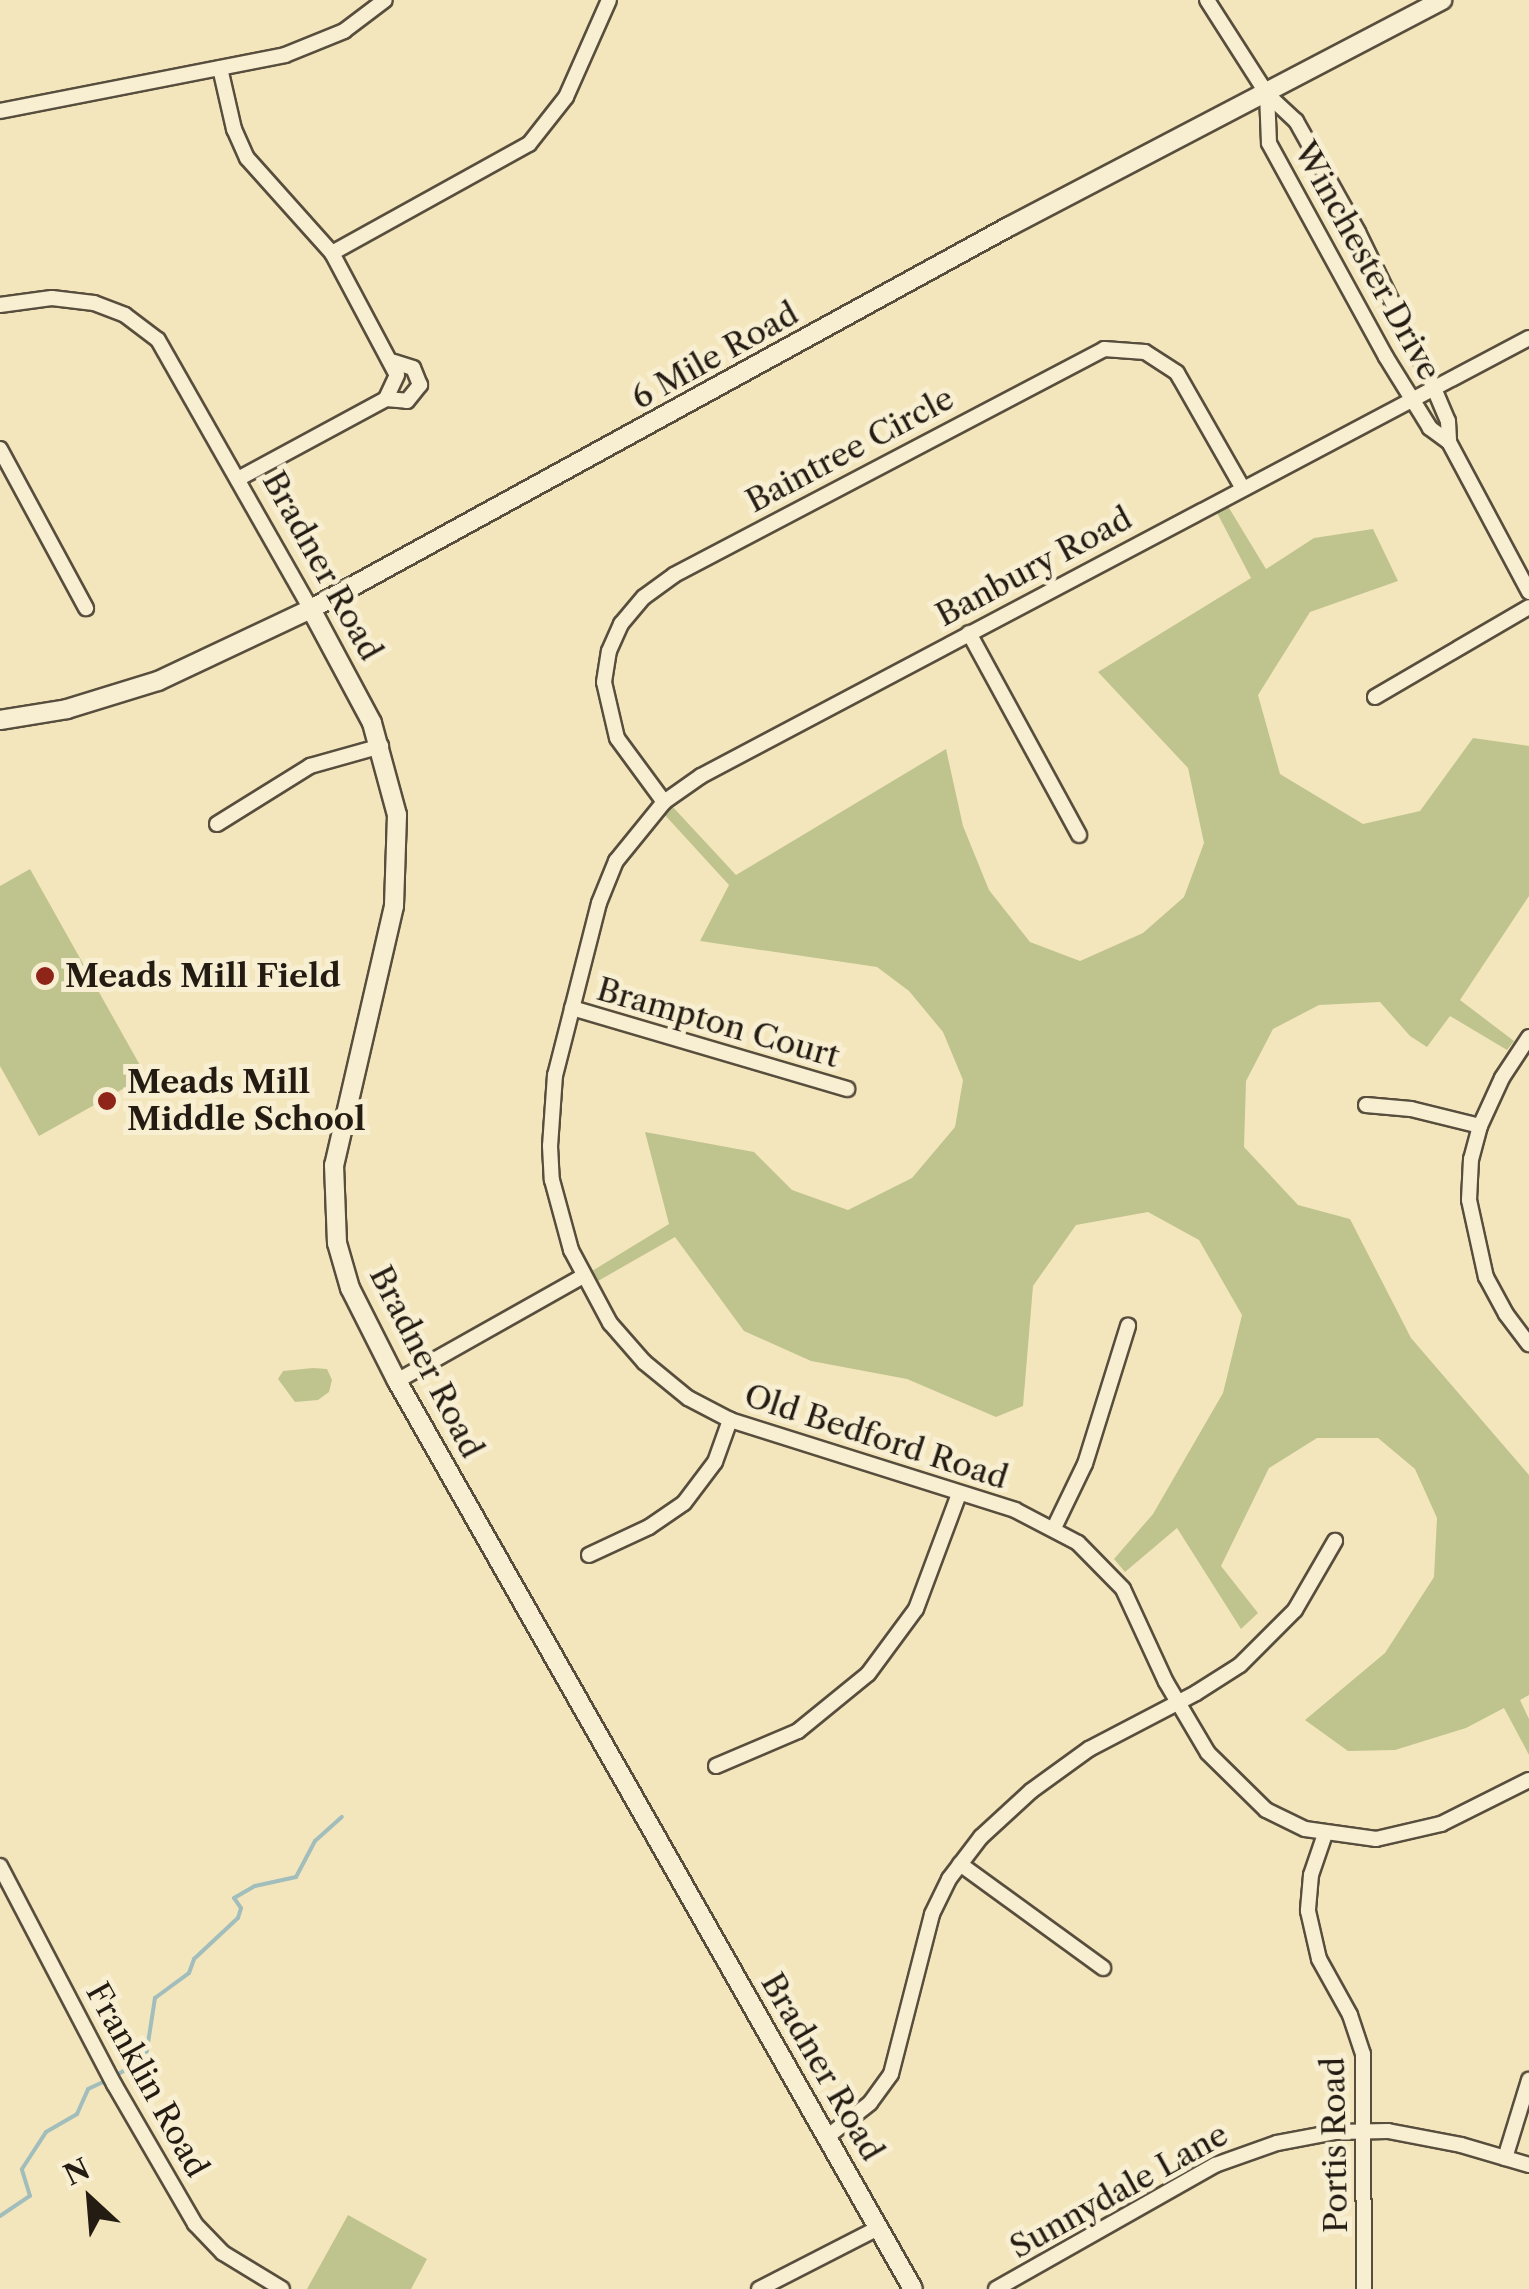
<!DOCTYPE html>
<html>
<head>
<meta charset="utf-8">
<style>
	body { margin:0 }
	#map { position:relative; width:1529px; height:2289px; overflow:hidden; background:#f4e6bc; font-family:"Libre Caslon Text",serif }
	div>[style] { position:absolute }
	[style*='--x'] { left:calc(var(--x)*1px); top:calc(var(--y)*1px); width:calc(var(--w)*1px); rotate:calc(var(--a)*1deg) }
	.green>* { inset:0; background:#bfc48e }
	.stream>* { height:4px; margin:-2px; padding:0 2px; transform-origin:2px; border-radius:2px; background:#a1bdbc }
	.roads { filter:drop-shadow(2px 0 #584e3d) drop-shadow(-2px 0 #584e3d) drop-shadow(0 2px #584e3d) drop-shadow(0 -2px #584e3d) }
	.minor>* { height:14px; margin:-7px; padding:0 7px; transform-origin:7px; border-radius:7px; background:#f8efd3 }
	.tertiary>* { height:18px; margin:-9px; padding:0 9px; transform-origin:9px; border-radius:9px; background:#f8efd3 }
	.dots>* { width:28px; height:28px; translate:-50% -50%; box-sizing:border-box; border:5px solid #f8efd3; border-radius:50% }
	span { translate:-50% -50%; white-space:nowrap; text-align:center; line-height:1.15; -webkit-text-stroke:10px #f8efd3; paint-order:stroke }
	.street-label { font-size:32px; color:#241c13 }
	.poi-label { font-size:32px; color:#241c13; font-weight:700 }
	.left { translate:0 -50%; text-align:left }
	.north { position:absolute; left:40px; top:2149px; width:100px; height:100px; -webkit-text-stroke:8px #f8efd3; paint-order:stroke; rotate:334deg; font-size:28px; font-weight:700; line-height:40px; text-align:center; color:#241c13 }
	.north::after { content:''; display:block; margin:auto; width:35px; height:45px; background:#241c13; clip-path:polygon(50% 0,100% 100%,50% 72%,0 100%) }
</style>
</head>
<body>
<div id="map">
	<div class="green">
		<i style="clip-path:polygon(1226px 503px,1266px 569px,1314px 538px,1373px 529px,1398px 581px,1310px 612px,1258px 695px,1280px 774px,1363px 824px,1420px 811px,1473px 738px,1529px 746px,1529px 896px,1460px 1000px,1514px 1041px,1507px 1050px,1450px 1016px,1427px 1047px,1410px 1036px,1380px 1002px,1319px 1005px,1273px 1029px,1246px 1081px,1244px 1147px,1298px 1205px,1350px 1219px,1411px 1338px,1529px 1475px,1529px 1695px,1520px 1700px,1529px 1719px,1529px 1755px,1504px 1708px,1466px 1728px,1395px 1750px,1348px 1751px,1305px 1720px,1385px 1653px,1434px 1577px,1437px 1518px,1415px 1469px,1378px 1438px,1317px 1438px,1269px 1468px,1221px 1566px,1258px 1613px,1241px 1629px,1177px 1528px,1125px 1572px,1114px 1559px,1153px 1514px,1223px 1393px,1242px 1315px,1199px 1240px,1148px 1212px,1076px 1225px,1033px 1286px,1023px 1406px,996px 1417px,907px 1379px,811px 1361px,744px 1331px,675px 1237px,598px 1281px,592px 1271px,669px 1224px,645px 1132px,754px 1152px,792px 1190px,848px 1210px,912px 1178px,955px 1127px,963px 1080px,943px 1032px,909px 991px,877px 967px,700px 941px,729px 885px,663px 813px,671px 805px,736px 875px,946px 749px,963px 826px,989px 890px,1030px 942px,1080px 961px,1143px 933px,1184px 897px,1204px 843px,1188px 768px,1098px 672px,1251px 578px,1215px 509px)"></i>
		<i style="clip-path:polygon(30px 869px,146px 1076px,39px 1136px,0 1066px,0 886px)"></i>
		<i style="clip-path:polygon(313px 1368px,327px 1369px,332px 1380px,329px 1392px,318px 1400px,295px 1402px,278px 1379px,283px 1371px)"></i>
		<i style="clip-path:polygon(348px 2215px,427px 2259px,411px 2289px,307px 2289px)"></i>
	</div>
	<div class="stream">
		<i style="--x:114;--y:2077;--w:38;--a:-33"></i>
		<i style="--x:146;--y:2056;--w:59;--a:-81.2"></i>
		<i style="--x:155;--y:1998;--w:42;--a:-36.3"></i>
		<i style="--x:189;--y:1973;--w:15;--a:-70"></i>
		<i style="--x:194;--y:1959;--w:60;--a:-43"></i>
		<i style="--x:238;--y:1918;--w:10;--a:-73"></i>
		<i style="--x:241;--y:1908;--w:12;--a:-125"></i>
		<i style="--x:234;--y:1898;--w:24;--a:-30"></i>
		<i style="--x:255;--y:1886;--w:42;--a:-12.4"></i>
		<i style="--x:296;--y:1877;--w:41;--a:-62.2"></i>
		<i style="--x:315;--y:1841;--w:36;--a:-42"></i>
		<i style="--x:0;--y:2216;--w:36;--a:-34"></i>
		<i style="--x:30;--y:2196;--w:28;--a:-107"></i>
		<i style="--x:22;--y:2169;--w:44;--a:-57"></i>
		<i style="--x:46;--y:2132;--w:36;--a:-30"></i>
		<i style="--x:77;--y:2114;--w:27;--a:-66"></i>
		<i style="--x:88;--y:2089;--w:19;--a:-25"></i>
	</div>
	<div class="roads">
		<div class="minor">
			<i style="--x:1207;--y:0;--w:112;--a:57.4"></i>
			<i style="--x:1267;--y:94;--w:40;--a:43"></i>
			<i style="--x:1296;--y:121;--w:127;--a:60.8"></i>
			<i style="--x:1358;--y:232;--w:171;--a:64"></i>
			<i style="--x:1433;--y:386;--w:38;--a:67"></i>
			<i style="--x:1448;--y:421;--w:21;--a:87"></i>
			<i style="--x:1449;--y:442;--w:24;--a:-144"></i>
			<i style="--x:1430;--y:428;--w:84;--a:-121.8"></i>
			<i style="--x:1386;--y:357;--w:244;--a:-118.7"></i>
			<i style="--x:1269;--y:143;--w:49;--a:-92.3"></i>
			<i style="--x:220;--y:68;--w:63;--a:77.1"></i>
			<i style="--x:234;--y:129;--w:32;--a:66"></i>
			<i style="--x:247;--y:158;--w:127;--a:48.2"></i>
			<i style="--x:332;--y:253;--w:138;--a:62"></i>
			<i style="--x:397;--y:375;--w:26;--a:115"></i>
			<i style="--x:386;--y:399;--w:166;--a:151.6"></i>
			<i style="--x:0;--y:111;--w:290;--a:-11.1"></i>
			<i style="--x:285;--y:55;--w:64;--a:-22.1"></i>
			<i style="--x:344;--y:31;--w:51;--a:-37.1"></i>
			<i style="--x:332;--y:253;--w:225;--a:-29"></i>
			<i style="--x:529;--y:144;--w:60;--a:-51.8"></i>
			<i style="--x:566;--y:97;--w:106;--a:-66.1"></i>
			<i style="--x:0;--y:305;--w:52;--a:-7.7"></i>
			<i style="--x:52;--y:298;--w:42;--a:6.8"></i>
			<i style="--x:94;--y:303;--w:33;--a:21"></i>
			<i style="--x:125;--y:315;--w:41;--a:37.1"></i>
			<i style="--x:158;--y:340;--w:309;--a:60.4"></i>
			<i style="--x:1529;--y:338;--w:937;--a:152.12"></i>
			<i style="--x:701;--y:776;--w:45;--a:144.9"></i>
			<i style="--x:664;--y:802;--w:76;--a:129.1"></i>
			<i style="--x:616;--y:861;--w:45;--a:112"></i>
			<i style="--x:599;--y:903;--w:178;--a:104.3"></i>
			<i style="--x:555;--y:1075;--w:71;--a:94"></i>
			<i style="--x:550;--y:1146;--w:34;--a:87"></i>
			<i style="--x:552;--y:1180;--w:73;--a:74.8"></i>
			<i style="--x:571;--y:1250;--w:83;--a:61.9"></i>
			<i style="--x:610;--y:1323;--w:52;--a:48.9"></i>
			<i style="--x:644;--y:1362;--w:57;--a:39.3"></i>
			<i style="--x:688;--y:1398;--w:47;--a:27.6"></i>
			<i style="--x:730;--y:1420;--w:299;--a:17.5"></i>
			<i style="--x:1015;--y:1510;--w:71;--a:27.6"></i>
			<i style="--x:1078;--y:1543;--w:64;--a:45.6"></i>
			<i style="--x:1123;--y:1589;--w:102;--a:65.2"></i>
			<i style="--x:1166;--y:1682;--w:82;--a:59.4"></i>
			<i style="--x:1208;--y:1753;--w:81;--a:44.5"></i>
			<i style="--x:1266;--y:1810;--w:43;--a:26"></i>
			<i style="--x:1305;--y:1829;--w:72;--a:8"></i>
			<i style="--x:1376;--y:1839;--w:67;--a:-13"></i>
			<i style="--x:1441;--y:1824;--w:98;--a:-26.6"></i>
			<i style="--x:386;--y:399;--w:21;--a:5"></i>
			<i style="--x:407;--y:401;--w:21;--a:-51"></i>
			<i style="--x:420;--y:385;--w:18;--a:-112"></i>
			<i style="--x:413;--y:368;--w:20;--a:-162"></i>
			<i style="--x:1449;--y:442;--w:170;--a:61.9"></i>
			<i style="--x:0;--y:449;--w:181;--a:61.6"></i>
			<i style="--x:969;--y:633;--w:230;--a:61.4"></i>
			<i style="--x:1375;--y:697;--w:178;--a:-30.3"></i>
			<i style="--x:664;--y:802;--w:79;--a:-126.3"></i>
			<i style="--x:617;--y:738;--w:57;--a:-103.1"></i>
			<i style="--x:604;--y:682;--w:31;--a:-81"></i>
			<i style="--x:609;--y:651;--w:30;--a:-66"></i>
			<i style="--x:621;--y:624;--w:35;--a:-50"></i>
			<i style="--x:644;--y:597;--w:37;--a:-36"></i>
			<i style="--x:674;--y:575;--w:486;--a:-27.7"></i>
			<i style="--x:1104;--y:349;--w:41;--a:4.2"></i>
			<i style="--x:1145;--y:352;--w:38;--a:33"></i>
			<i style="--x:1177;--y:373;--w:131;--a:60.3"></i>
			<i style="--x:217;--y:824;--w:110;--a:-31.9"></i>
			<i style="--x:310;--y:766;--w:74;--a:-15.7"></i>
			<i style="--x:572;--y:1008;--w:287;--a:16.4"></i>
			<i style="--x:1529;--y:1037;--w:49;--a:123.4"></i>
			<i style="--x:1502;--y:1078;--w:53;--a:114.6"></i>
			<i style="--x:1480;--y:1126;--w:34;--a:105"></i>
			<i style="--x:1471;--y:1159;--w:41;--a:92.8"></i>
			<i style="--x:1469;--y:1200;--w:79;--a:77.6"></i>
			<i style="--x:1486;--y:1277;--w:42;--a:61.6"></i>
			<i style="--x:1506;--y:1314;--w:38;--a:53"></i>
			<i style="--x:1366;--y:1105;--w:45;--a:5.1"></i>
			<i style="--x:1411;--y:1109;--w:71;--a:13.8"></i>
			<i style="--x:397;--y:1381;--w:214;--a:-29.4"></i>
			<i style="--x:1054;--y:1528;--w:71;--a:-64.2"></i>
			<i style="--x:1085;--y:1464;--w:145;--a:-72.7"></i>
			<i style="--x:589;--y:1555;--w:66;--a:-25"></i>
			<i style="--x:649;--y:1527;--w:42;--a:-34.4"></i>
			<i style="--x:684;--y:1503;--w:51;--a:-52.9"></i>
			<i style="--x:715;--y:1462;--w:45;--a:-70.3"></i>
			<i style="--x:716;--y:1766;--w:89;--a:-23.1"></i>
			<i style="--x:798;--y:1731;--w:90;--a:-39.2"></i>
			<i style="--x:868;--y:1674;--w:81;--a:-53.6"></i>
			<i style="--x:916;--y:1609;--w:123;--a:-69.5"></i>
			<i style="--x:1325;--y:1834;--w:43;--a:108.9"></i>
			<i style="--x:1311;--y:1875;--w:36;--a:95"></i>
			<i style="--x:1308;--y:1911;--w:49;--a:77.1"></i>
			<i style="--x:1319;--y:1959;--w:64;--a:61"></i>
			<i style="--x:1350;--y:2015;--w:41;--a:71.6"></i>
			<i style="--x:1363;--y:2054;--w:235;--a:89.8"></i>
			<i style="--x:960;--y:1864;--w:177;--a:36"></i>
			<i style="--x:0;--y:1866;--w:246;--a:62.4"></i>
			<i style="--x:114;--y:2084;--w:162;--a:59.9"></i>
			<i style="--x:195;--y:2224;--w:40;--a:46"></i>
			<i style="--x:223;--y:2253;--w:69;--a:31.4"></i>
			<i style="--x:827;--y:2137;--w:55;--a:-38.3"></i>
			<i style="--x:870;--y:2103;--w:36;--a:-54"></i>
			<i style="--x:891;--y:2074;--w:165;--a:-75.6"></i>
			<i style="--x:932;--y:1914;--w:39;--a:-64"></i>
			<i style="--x:949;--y:1879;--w:53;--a:-52.7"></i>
			<i style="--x:981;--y:1837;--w:68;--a:-42.6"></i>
			<i style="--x:1031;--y:1791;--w:72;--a:-35.9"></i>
			<i style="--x:1089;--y:1749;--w:121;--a:-27.6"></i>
			<i style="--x:1196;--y:1693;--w:52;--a:-32.5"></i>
			<i style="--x:1240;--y:1665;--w:78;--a:-45"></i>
			<i style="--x:1295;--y:1610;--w:80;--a:-59.9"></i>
			<i style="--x:1505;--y:2158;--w:82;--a:-72.9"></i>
			<i style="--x:759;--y:2289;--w:134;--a:-27.1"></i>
			<i style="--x:996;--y:2289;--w:252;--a:-29.5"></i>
			<i style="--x:1215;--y:2165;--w:66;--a:-19.5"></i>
			<i style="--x:1277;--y:2143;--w:60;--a:-10.6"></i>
			<i style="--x:1336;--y:2132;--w:52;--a:-1.1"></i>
			<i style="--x:1388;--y:2131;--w:74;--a:10.9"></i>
			<i style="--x:1461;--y:2145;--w:71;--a:16.4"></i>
		</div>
		<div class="tertiary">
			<i style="--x:311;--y:609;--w:129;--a:61.8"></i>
			<i style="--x:372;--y:723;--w:95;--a:74.8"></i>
			<i style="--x:397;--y:815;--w:91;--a:91.9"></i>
			<i style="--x:394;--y:906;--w:266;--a:103"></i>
			<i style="--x:334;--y:1165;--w:78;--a:87.8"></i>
			<i style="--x:337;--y:1243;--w:47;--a:73.9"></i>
			<i style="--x:350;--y:1288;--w:104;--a:63.2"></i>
			<i style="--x:397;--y:1381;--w:1044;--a:60.39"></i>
			<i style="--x:0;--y:720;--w:68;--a:-9.3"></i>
			<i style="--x:67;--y:709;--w:95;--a:-17.1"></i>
			<i style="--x:158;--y:681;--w:169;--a:-25.2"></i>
			<i style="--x:311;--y:609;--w:797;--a:-28.72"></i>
			<i style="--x:1010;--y:226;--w:488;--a:-27.6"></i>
		</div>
	</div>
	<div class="dots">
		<i style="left:45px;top:976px;background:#8f2418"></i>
		<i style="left:107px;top:1101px;background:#8f2418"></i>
	</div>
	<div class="street-label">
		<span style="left:1367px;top:261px;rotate:61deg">Winchester Drive</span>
		<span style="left:715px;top:356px;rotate:-29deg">6 Mile Road</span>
		<span style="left:850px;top:450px;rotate:-28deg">Baintree Circle</span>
		<span style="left:322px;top:566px;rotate:61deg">Bradner Road</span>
		<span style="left:1034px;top:567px;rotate:-28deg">Banbury Road</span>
		<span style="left:718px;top:1023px;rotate:16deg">Brampton Court</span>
		<span style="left:426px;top:1362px;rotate:63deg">Bradner Road</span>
		<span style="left:876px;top:1437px;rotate:18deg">Old Bedford Road</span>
		<span style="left:822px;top:2067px;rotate:60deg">Bradner Road</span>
		<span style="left:147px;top:2080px;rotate:61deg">Franklin Road</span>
		<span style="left:1335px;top:2145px;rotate:-91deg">Portis Road</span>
		<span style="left:1119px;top:2191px;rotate:-29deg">Sunnydale Lane</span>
	</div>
	<div class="poi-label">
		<span class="left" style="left:65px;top:976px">Meads Mill Field</span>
		<span class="left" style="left:127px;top:1101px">Meads Mill<br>Middle School</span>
	</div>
	<div class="north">N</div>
</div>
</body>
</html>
